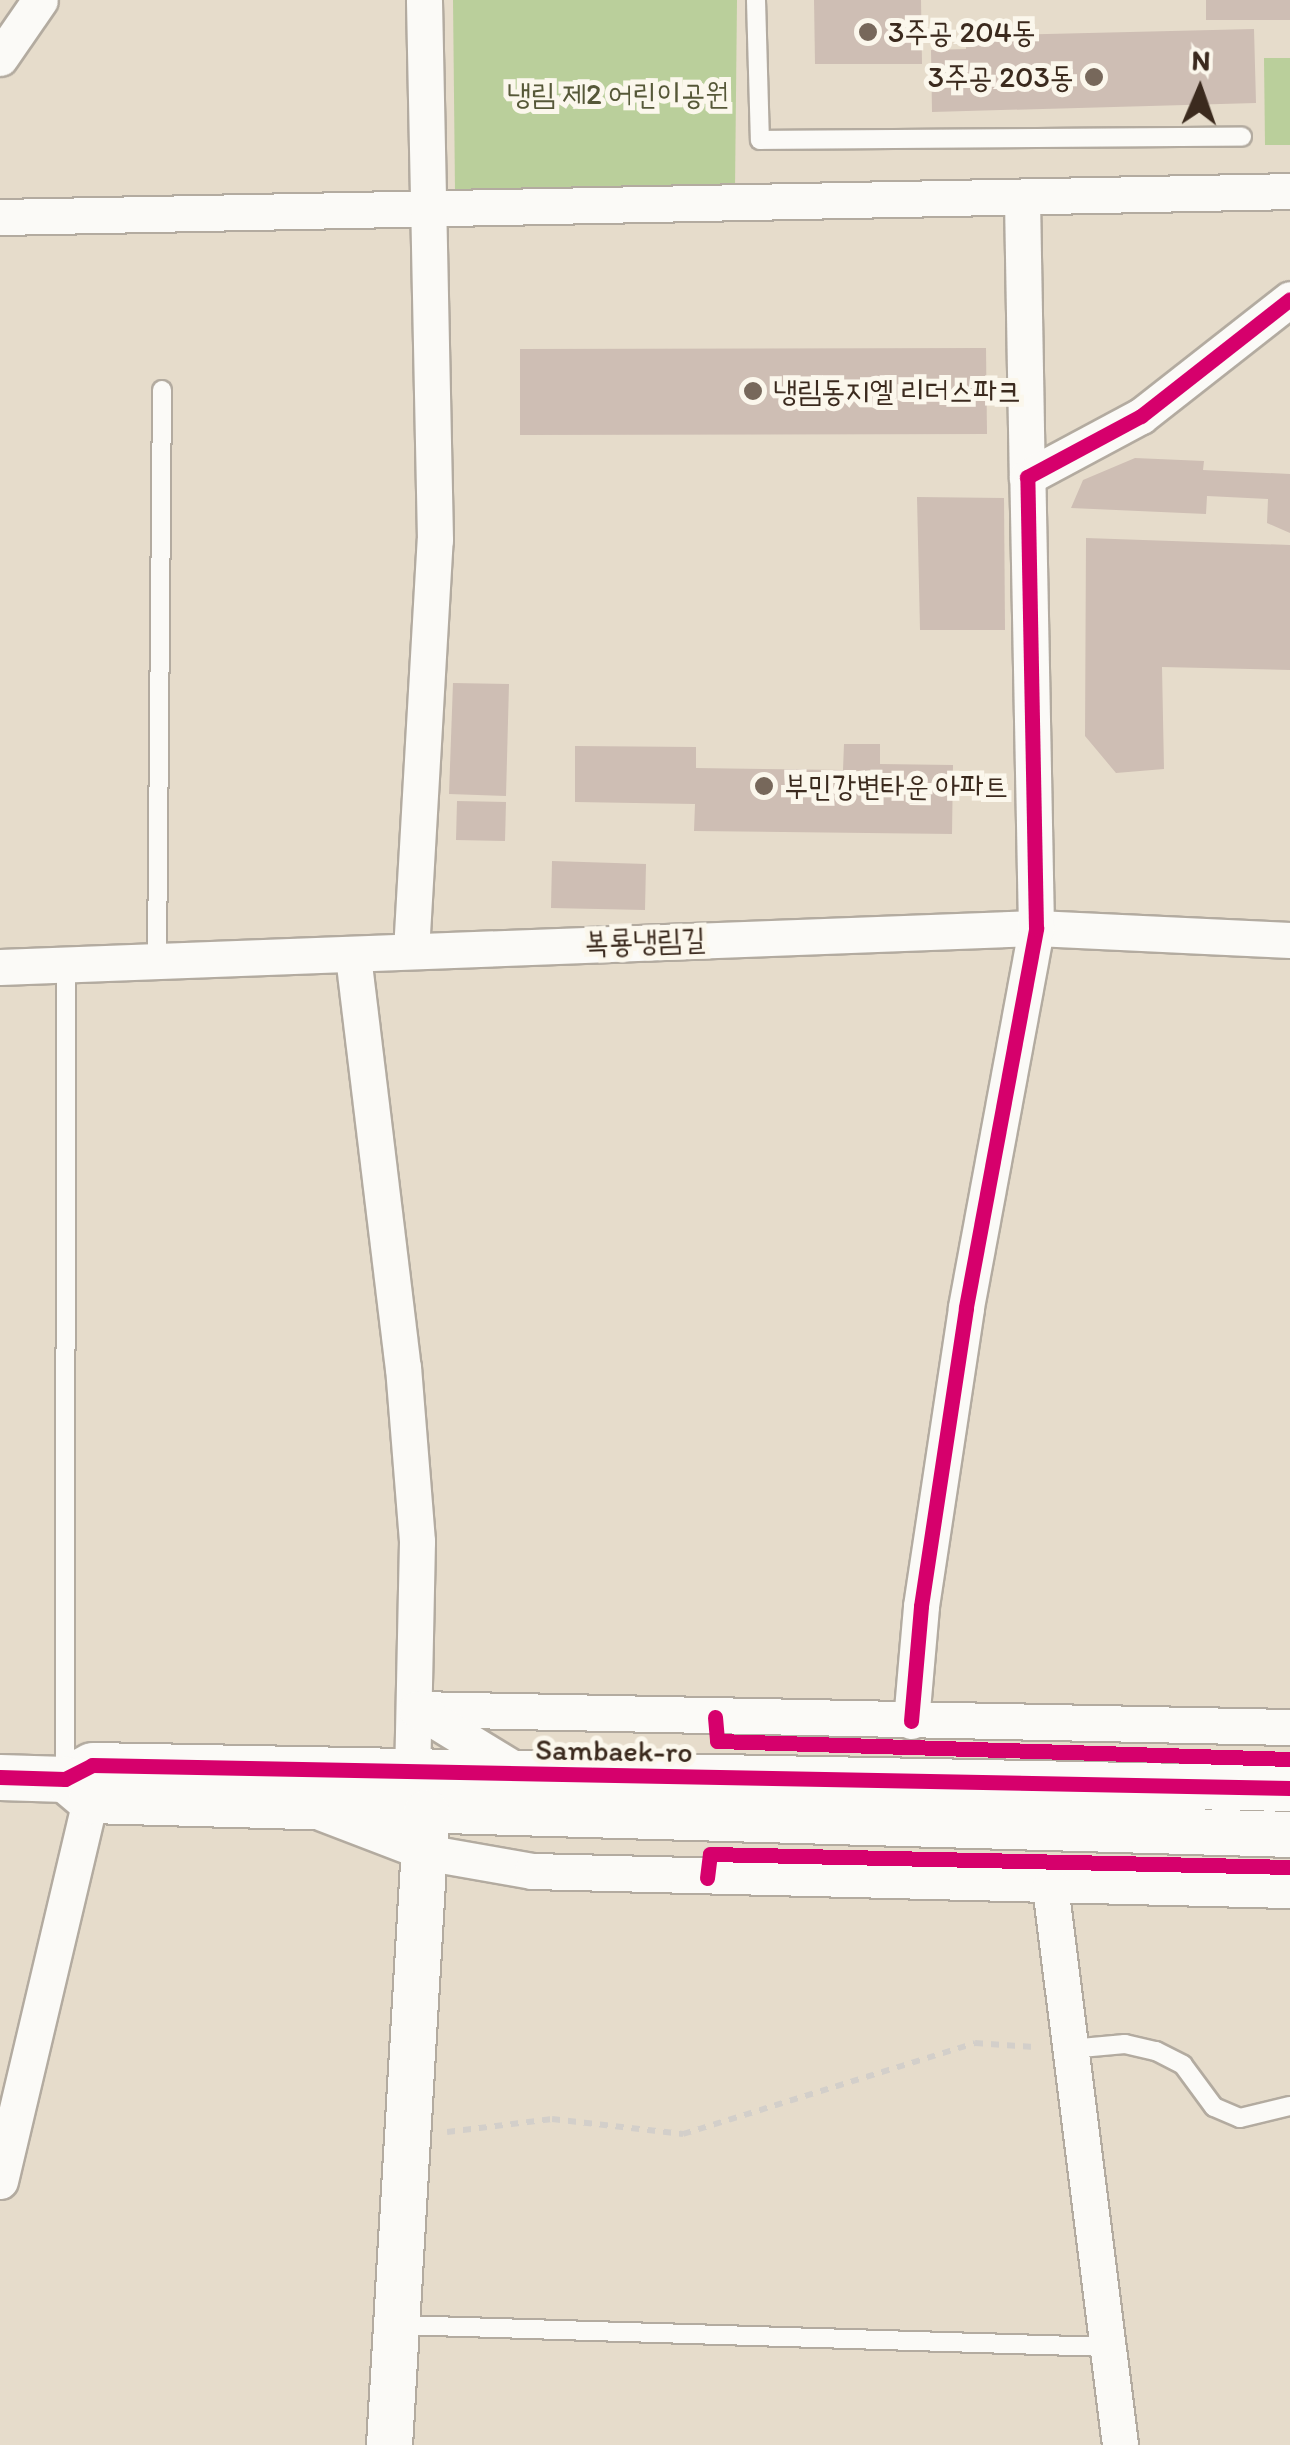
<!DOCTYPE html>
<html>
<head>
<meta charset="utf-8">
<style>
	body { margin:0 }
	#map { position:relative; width:1290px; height:2445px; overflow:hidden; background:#e6dccb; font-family:Itim,"Poor Story",sans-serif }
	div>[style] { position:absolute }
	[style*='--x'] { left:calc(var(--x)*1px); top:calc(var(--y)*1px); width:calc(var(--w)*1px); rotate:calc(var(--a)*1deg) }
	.green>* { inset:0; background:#bacf9b }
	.building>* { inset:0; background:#cebeb4 }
	.path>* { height:6px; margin-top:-3px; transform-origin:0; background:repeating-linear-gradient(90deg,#d3cfca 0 8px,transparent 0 16px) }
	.roads { filter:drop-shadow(2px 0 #b3aba0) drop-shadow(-2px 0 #b3aba0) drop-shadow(0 2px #b3aba0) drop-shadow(0 -2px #b3aba0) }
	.service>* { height:18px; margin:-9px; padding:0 9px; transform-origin:9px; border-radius:9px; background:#fbfaf7 }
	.minor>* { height:35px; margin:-17.5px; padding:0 17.5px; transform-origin:17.5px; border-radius:17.5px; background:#fbfaf7 }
	.tertiary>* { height:45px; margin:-22.5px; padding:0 22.5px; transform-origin:22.5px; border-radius:22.5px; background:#fbfaf7 }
	.cycleway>* { height:15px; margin:-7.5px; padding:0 7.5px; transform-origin:7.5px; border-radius:7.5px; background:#d6006c }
	.dots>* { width:28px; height:28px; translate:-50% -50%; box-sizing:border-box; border:5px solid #fbf7ec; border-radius:50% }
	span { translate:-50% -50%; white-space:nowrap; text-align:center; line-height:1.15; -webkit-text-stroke:10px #fbf7ec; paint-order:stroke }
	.poi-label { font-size:30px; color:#3b2a1e }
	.left { translate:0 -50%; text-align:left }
	.right { translate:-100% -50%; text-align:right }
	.park-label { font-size:30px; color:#565838 }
	.street-label { font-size:30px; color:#3b2a1e }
	.north { position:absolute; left:1150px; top:40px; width:100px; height:100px; -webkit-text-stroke:8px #fbf7ec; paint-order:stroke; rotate:2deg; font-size:28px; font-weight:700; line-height:40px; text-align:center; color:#3b2a1e }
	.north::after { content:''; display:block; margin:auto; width:35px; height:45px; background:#3b2a1e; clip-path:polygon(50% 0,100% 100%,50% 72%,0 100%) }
</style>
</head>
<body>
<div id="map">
	<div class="green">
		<i style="clip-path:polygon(453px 0,737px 0,735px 188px,455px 191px)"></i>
		<i style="clip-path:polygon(1264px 58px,1290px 58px,1290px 145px,1265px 145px)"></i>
	</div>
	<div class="building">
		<i style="clip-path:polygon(814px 0,921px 0,922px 64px,815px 64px)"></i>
		<i style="clip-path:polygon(1206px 0,1290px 0,1290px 20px,1206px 20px)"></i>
		<i style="clip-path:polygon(1254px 29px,1256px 103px,932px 112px,931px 50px,966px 49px,966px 36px)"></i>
		<i style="clip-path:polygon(986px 348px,987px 434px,520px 435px,520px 349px)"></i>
		<i style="clip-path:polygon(1135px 458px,1204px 461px,1203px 470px,1290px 474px,1290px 533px,1267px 523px,1268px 499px,1207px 496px,1206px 514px,1071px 508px,1083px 480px)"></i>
		<i style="clip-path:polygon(917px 497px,1004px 498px,1005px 630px,920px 630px)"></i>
		<i style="clip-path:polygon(1086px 538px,1290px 545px,1290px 670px,1162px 667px,1164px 769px,1116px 773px,1085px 736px)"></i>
		<i style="clip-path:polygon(453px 683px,509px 684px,506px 796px,449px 794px)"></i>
		<i style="clip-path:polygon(844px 744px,880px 744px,880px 764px,953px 765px,952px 834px,694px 831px,695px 804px,575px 802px,575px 746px,696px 747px,696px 768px,843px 770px)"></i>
		<i style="clip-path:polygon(457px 801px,506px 802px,505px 841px,456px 840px)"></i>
		<i style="clip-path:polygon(552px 861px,646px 864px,645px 910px,551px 908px)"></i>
	</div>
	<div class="path">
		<i style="--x:447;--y:2132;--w:106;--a:-7.1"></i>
		<i style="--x:552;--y:2119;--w:132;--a:6.5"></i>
		<i style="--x:683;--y:2134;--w:306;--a:-17.3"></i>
		<i style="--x:975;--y:2043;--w:59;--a:3.9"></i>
	</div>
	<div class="roads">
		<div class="service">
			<i style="--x:756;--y:0;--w:140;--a:88.4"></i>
			<i style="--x:760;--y:140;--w:482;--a:-0.4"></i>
			<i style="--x:157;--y:961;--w:571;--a:-89.5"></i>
			<i style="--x:65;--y:1774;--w:809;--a:-89.93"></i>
			<i style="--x:1070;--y:2049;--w:55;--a:-5.2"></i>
			<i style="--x:1125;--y:2044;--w:32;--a:13"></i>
			<i style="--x:1156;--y:2051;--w:30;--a:27"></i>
			<i style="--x:1183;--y:2065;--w:52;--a:53.6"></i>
			<i style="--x:1214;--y:2107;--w:28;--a:23"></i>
			<i style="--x:1240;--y:2118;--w:51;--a:-13.5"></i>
			<i style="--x:399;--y:2325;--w:709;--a:1.78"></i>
		</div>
		<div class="minor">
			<i style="--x:0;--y:58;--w:70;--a:-55.4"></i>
			<i style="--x:1022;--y:199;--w:278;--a:89"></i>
			<i style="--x:0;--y:217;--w:1290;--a:-1.15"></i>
			<i style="--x:411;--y:951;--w:412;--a:-86.7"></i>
			<i style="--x:435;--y:540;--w:540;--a:-91.17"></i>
			<i style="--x:353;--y:956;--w:414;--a:83.1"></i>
			<i style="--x:403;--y:1367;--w:175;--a:85.4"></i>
			<i style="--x:417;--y:1541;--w:232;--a:91.2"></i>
			<i style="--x:0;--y:967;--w:1037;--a:-2.16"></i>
			<i style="--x:1036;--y:928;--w:254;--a:2.7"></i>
			<i style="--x:416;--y:1709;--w:874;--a:1.18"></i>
			<i style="--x:416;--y:1709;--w:123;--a:31.4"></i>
			<i style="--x:911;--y:1721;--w:115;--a:-85"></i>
			<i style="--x:921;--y:1606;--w:302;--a:-81.4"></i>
			<i style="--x:966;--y:1307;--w:385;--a:-79.5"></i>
			<i style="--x:1036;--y:928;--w:451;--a:-91.1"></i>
			<i style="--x:1027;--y:477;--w:129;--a:-28.2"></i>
			<i style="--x:1141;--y:416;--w:189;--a:-38.1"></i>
			<i style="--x:322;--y:1813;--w:109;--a:20.9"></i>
			<i style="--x:424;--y:1852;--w:110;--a:10"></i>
			<i style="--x:532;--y:1871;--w:758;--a:1.44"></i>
			<i style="--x:1050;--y:1886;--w:563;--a:82.86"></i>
			<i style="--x:0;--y:2181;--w:391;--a:-76.7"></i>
		</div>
		<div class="tertiary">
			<i style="--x:0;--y:1777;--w:65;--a:1.8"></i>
			<i style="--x:65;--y:1779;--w:30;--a:-27"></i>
			<i style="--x:92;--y:1765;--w:1198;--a:1.1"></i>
			<i style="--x:65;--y:1779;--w:33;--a:40"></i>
			<i style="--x:90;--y:1800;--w:1200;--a:1.62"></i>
			<i style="--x:389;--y:2445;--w:634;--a:-86.65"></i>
		</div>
	</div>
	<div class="cycleway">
		<i style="--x:715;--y:1717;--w:24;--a:85"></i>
		<i style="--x:717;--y:1741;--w:573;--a:1.8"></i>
		<i style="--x:911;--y:1721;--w:115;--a:-85"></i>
		<i style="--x:921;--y:1606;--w:302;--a:-81.4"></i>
		<i style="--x:966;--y:1307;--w:385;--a:-79.5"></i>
		<i style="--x:1036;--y:928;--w:451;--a:-91.1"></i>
		<i style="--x:1027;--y:477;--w:129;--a:-28.2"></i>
		<i style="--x:1141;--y:416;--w:189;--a:-38.1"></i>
		<i style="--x:0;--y:1777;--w:65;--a:1.8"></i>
		<i style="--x:65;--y:1779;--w:30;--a:-27"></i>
		<i style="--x:92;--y:1765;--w:1198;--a:1.1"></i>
		<i style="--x:707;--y:1878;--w:24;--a:-83"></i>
		<i style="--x:710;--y:1854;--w:580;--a:1.28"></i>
	</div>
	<div class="dots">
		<i style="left:868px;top:32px;background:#77685b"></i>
		<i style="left:1094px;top:77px;background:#77685b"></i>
		<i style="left:753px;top:391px;background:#77685b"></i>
		<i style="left:764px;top:786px;background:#77685b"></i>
	</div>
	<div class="poi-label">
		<span class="left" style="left:888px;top:32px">3주공 204동</span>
		<span class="right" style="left:1074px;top:77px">3주공 203동</span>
		<span class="left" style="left:773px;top:391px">냉림동지엘 리더스파크</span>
		<span class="left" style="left:784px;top:786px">부민강변타운 아파트</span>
	</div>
	<div class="park-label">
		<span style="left:618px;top:94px">냉림 제2 어린이공원</span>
	</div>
	<div class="street-label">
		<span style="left:645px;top:941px;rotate:-2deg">복룡냉림길</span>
		<span style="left:614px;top:1751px;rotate:1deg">Sambaek-ro</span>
	</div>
	<div class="north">N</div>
</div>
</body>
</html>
